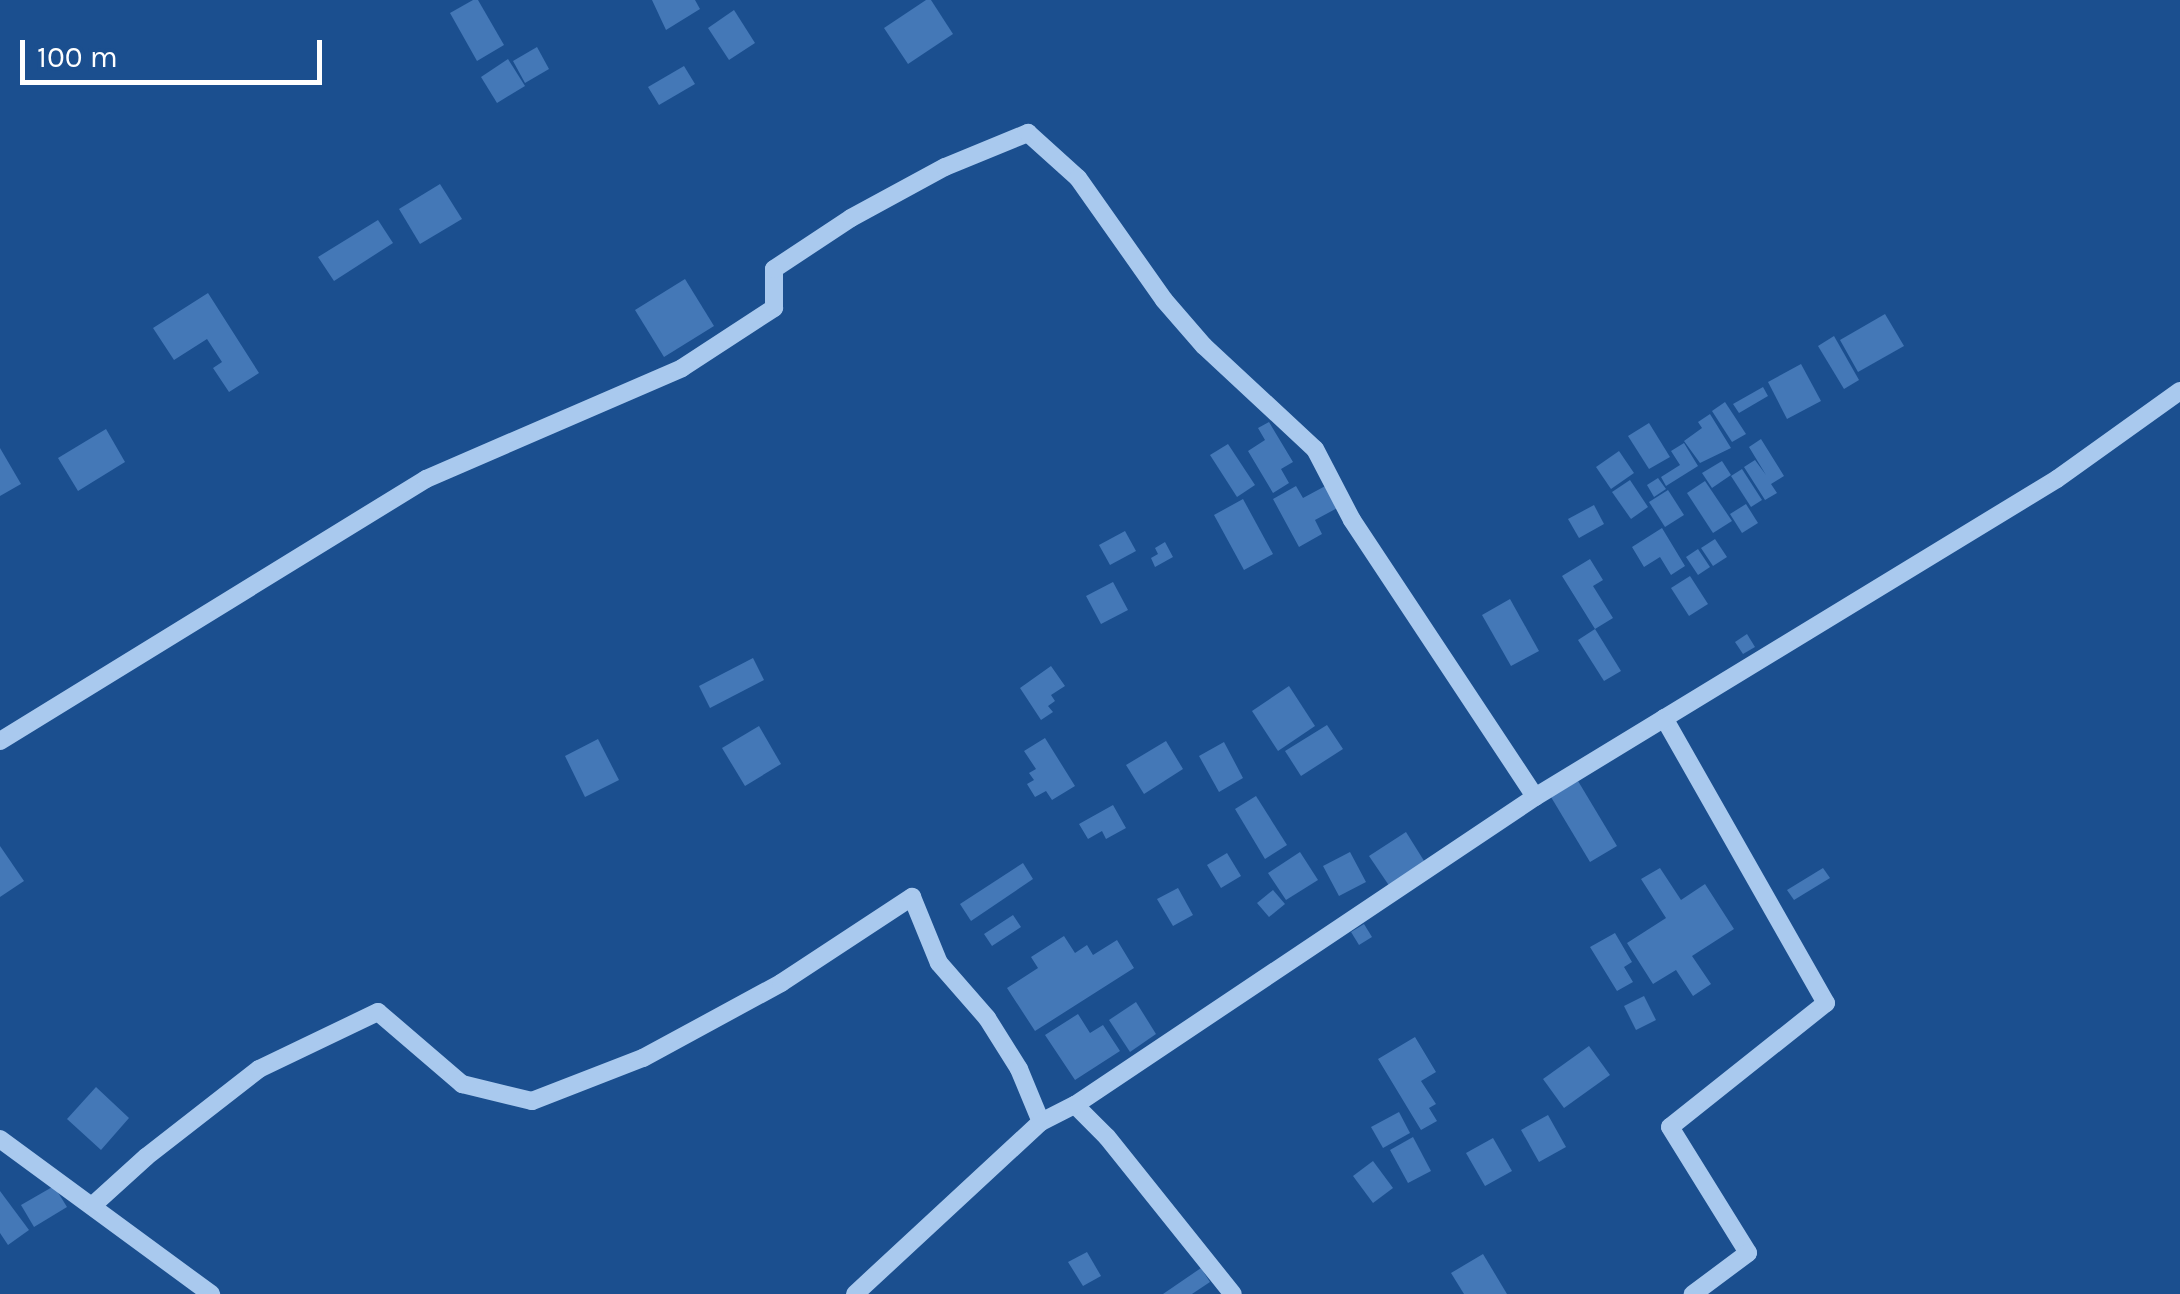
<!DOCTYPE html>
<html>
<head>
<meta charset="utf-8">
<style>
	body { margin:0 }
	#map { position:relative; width:2180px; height:1294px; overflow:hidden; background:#1b4f8f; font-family:Karla,sans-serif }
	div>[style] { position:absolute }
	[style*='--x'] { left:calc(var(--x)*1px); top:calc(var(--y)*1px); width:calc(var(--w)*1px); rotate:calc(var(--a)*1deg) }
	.building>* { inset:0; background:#4478b7 }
	.minor>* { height:18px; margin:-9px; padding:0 9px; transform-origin:9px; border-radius:9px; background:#a9c9ee }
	span { translate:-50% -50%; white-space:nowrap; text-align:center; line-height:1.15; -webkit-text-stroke:9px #1b4f8f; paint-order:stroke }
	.scale { position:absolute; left:20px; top:40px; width:302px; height:45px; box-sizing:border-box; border:5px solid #fff; border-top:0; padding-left:12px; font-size:30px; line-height:35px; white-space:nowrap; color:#fff; -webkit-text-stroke:8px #1b4f8f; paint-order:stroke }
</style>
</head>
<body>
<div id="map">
	<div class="building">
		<i style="clip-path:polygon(473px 0,478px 0,504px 45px,477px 61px,450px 13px)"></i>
		<i style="clip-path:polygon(652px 0,695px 0,700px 9px,666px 30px)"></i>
		<i style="clip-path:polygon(926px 0,931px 0,953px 34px,908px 64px,884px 28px)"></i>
		<i style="clip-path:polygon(734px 10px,755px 43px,729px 60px,708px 28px)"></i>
		<i style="clip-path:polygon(537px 47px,549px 69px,525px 83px,513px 61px)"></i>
		<i style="clip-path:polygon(508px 59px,525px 86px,497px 103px,481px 77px)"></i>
		<i style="clip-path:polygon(684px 66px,695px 84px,659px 105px,648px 87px)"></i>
		<i style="clip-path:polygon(440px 184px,462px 219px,420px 244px,399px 209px)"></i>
		<i style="clip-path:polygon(378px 220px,393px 243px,334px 281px,318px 257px)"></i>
		<i style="clip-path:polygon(685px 279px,714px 326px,664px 357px,635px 310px)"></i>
		<i style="clip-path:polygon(208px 293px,259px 373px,229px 392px,213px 368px,222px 362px,207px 339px,174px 360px,153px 328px)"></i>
		<i style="clip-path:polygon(1885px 314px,1904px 346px,1858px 372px,1840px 340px)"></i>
		<i style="clip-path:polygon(1834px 336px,1859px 380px,1844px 389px,1818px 346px)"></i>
		<i style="clip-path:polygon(1801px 364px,1821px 401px,1787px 419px,1768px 382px)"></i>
		<i style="clip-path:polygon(1763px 387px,1768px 396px,1739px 413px,1733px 404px)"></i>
		<i style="clip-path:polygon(1725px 402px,1746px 434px,1732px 442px,1712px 411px)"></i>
		<i style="clip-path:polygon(1710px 414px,1731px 448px,1700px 463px,1684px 441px,1702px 428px,1698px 422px)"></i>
		<i style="clip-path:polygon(1269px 422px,1293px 462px,1281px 469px,1289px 483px,1273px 493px,1248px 451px,1265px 440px,1258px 428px)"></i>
		<i style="clip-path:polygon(1649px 423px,1670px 457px,1649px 469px,1628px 436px)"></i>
		<i style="clip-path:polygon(106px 429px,125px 462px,78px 491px,58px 458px)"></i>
		<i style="clip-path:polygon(1761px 439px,1784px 476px,1771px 484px,1777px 493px,1765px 500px,1744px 467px,1755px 460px,1766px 475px,1749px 447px)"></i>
		<i style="clip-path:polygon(1684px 443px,1698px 466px,1666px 486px,1661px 477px,1680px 465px,1671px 451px)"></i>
		<i style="clip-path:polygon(1228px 444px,1255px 485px,1237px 497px,1210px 455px)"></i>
		<i style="clip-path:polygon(0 448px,21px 484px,0 496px)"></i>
		<i style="clip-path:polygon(1619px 451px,1634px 473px,1611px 489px,1596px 467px)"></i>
		<i style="clip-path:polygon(1722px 461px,1731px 475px,1712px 488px,1702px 473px)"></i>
		<i style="clip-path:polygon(1742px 469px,1762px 500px,1751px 507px,1731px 476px)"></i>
		<i style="clip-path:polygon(1658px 478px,1666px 489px,1654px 497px,1647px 485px)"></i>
		<i style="clip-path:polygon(1630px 480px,1648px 507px,1631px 519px,1612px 492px)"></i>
		<i style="clip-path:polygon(1705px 481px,1732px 521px,1713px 533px,1687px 493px)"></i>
		<i style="clip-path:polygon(1329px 484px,1341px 506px,1315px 520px,1322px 534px,1299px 547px,1273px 499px,1296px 486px,1303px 498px)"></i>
		<i style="clip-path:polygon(1668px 490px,1684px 515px,1665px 527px,1649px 502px)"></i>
		<i style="clip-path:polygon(1243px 499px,1273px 554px,1244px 570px,1214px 515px)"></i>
		<i style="clip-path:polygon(1746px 504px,1758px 523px,1742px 533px,1730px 514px)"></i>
		<i style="clip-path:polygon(1594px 505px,1604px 524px,1579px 538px,1568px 519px)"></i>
		<i style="clip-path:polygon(1662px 528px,1685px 566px,1671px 575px,1660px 557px,1644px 567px,1632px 547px)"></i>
		<i style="clip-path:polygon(1125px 531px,1136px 551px,1110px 565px,1099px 545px)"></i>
		<i style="clip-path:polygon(1715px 539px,1727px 557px,1713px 566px,1701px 548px)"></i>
		<i style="clip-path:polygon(1165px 542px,1173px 557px,1155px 567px,1151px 558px,1158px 554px,1155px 548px)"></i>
		<i style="clip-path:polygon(1698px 549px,1710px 567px,1698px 575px,1686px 557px)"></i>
		<i style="clip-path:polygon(1590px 559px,1603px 580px,1593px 586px,1613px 618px,1595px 629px,1562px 576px)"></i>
		<i style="clip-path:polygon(1690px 576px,1708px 604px,1689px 616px,1671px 588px)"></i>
		<i style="clip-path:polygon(1113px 582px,1128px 610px,1101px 624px,1086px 596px)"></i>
		<i style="clip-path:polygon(1510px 599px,1539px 651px,1511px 666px,1482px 615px)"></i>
		<i style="clip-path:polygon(1595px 629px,1621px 671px,1604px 681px,1578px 640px)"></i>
		<i style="clip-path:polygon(1747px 634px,1755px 647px,1743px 654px,1735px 642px)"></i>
		<i style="clip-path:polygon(753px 658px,764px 680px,710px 708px,699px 686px)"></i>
		<i style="clip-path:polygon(1051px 666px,1065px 686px,1051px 695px,1055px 701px,1048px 706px,1053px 712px,1041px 720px,1020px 688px)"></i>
		<i style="clip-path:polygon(1289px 686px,1315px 726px,1278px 751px,1252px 711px)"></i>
		<i style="clip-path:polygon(1327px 725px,1343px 749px,1301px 776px,1285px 751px)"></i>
		<i style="clip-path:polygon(759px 726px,781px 764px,745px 786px,722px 748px)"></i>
		<i style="clip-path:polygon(1045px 738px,1075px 786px,1052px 800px,1046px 791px,1035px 797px,1027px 784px,1034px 780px,1029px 773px,1036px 769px,1024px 751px)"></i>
		<i style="clip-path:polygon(598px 739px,619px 780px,585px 797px,565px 756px)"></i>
		<i style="clip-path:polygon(1166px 741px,1183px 769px,1144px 794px,1126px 765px)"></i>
		<i style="clip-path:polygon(1224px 742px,1243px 778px,1219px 792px,1199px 756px)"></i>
		<i style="clip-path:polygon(1578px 781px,1617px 846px,1590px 862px,1551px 797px)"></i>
		<i style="clip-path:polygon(1256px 796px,1287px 845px,1265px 859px,1235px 809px)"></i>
		<i style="clip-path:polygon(1113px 805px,1126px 828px,1106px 839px,1102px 831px,1088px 839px,1079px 824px)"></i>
		<i style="clip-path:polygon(1406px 832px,1426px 864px,1390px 887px,1369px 856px)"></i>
		<i style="clip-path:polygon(0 846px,24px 881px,0 897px)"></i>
		<i style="clip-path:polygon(1300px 852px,1318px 880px,1286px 900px,1268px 873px)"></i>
		<i style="clip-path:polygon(1350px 852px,1366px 882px,1339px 896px,1323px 866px)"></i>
		<i style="clip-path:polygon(1227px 853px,1241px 876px,1221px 888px,1207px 865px)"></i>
		<i style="clip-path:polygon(1023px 863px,1033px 879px,971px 921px,960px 904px)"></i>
		<i style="clip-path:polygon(1660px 868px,1681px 900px,1705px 884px,1734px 929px,1692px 956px,1711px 984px,1693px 996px,1676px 970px,1653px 984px,1627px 943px,1666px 918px,1641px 879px)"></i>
		<i style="clip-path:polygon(1823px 868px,1830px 878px,1794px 900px,1787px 890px)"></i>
		<i style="clip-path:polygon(1178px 888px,1193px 915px,1173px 926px,1157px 899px)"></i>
		<i style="clip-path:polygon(1273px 890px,1285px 904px,1269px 917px,1257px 903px)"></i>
		<i style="clip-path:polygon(1013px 915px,1021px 927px,992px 946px,984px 934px)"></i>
		<i style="clip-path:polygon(1364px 924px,1372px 937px,1359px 945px,1351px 932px)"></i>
		<i style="clip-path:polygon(1615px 933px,1632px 962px,1624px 967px,1633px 982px,1617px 991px,1590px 947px)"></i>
		<i style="clip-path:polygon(1064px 936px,1075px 953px,1087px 945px,1093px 955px,1117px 940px,1134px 968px,1035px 1031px,1007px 988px,1038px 968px,1031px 957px)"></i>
		<i style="clip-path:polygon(1644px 996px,1656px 1020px,1636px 1030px,1624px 1006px)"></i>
		<i style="clip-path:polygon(1136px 1002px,1156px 1034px,1130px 1052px,1109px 1020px)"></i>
		<i style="clip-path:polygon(1078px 1014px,1090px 1033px,1103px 1025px,1120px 1051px,1075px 1080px,1045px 1035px)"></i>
		<i style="clip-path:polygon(1415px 1037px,1436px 1072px,1421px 1081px,1436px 1104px,1429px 1108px,1437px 1121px,1421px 1130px,1378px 1059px)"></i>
		<i style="clip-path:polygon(1589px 1046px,1610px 1075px,1564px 1108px,1543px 1079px)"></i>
		<i style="clip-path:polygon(96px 1087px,129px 1118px,101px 1150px,67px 1119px)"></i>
		<i style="clip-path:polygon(1399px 1112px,1410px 1133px,1383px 1148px,1371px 1127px)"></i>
		<i style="clip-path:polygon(1548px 1115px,1566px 1147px,1539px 1162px,1521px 1130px)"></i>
		<i style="clip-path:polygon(1413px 1137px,1431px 1171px,1408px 1183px,1390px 1150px)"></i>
		<i style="clip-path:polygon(1493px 1138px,1512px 1171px,1485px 1186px,1466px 1153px)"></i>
		<i style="clip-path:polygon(1373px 1161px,1393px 1188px,1373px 1203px,1353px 1176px)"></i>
		<i style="clip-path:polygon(54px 1186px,67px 1207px,34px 1227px,21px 1205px)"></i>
		<i style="clip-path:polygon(0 1191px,29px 1230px,8px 1245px,0 1233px)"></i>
		<i style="clip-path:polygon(1087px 1252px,1101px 1276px,1083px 1286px,1068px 1262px)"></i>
		<i style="clip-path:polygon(1483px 1254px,1507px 1294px,1464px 1294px,1451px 1273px)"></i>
		<i style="clip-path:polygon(1201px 1268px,1210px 1282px,1192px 1294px,1163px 1294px)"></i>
	</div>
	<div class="minor">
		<i style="--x:1664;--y:718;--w:328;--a:60.4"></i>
		<i style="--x:1826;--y:1003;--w:199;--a:141.5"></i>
		<i style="--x:1670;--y:1127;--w:148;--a:58.2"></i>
		<i style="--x:1748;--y:1253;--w:69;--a:143.3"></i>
		<i style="--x:0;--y:741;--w:500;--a:-31.59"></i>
		<i style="--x:426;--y:479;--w:279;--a:-23.4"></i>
		<i style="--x:682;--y:368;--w:110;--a:-33.1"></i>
		<i style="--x:774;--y:308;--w:39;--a:-90"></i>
		<i style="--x:774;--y:269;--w:92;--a:-33.5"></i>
		<i style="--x:851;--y:218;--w:107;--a:-28.5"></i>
		<i style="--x:945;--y:167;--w:90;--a:-22.3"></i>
		<i style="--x:1028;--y:133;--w:67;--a:42"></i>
		<i style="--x:1078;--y:178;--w:149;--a:54.8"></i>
		<i style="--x:1164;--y:300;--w:61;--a:49"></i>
		<i style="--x:1204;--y:346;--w:151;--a:42.9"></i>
		<i style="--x:1315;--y:449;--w:80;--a:62.5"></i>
		<i style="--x:1352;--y:520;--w:332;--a:56.5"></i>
		<i style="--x:1075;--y:1105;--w:45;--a:45"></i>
		<i style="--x:1107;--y:1137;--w:201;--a:51.3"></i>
		<i style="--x:0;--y:1139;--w:262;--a:36.3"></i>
		<i style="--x:92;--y:1206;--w:73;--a:-42.2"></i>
		<i style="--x:146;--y:1157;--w:143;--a:-37.9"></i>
		<i style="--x:259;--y:1069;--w:132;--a:-25.6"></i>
		<i style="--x:378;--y:1012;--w:111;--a:40.6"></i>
		<i style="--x:462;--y:1084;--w:72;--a:13.7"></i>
		<i style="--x:532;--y:1101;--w:119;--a:-21.2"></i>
		<i style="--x:643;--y:1058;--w:157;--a:-28.5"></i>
		<i style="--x:781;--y:983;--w:157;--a:-33.3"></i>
		<i style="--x:912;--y:897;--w:71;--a:67.8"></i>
		<i style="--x:939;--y:963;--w:73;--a:48.9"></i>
		<i style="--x:987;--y:1018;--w:60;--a:57.9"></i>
		<i style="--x:1019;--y:1069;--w:57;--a:67.5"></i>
		<i style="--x:855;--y:1294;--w:253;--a:-42.8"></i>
		<i style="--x:1041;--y:1122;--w:38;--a:-27"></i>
		<i style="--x:1075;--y:1105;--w:554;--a:-33.8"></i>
		<i style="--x:1535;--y:797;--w:611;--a:-31.35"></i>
		<i style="--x:2057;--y:479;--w:151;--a:-35.6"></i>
	</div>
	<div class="scale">100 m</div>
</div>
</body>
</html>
